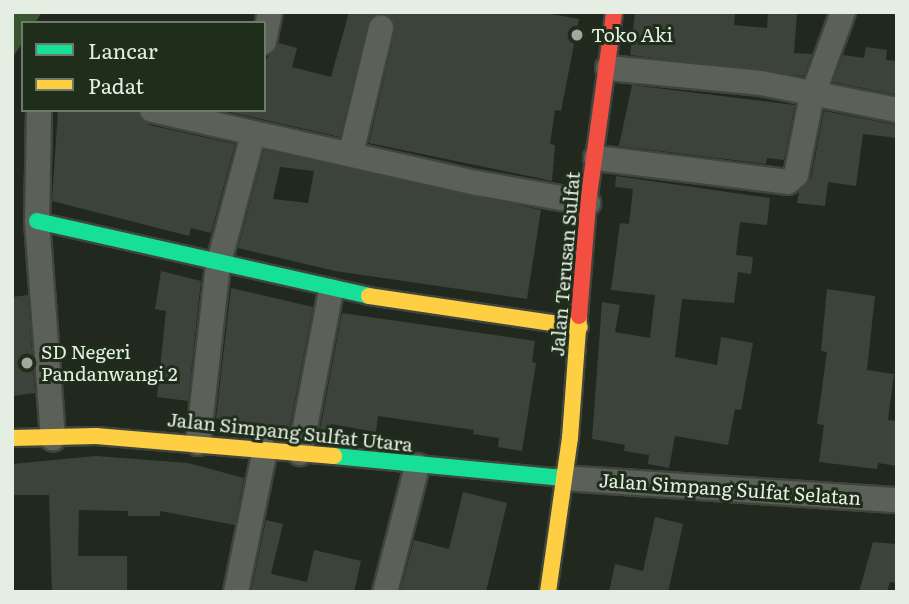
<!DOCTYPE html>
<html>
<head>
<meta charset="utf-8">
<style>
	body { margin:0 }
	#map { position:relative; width:909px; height:604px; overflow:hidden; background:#21291f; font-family:Literata,serif }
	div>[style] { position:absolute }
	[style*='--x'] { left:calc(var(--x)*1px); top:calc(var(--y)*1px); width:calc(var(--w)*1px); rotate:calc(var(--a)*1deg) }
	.green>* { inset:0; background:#3a5432 }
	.building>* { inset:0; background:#3c433a }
	.roads { filter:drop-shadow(2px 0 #3f453c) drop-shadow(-2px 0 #3f453c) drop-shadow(0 2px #3f453c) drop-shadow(0 -2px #3f453c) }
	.street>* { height:24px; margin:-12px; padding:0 12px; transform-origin:12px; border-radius:12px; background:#5b6059 }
	.fast>* { height:16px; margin:-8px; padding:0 8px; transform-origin:8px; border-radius:8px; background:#16e098 }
	.slow>* { height:16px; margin:-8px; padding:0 8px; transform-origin:8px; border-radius:8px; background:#ffcf43 }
	.jam>* { height:16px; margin:-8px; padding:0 8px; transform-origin:8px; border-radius:8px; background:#f24e42 }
	.dots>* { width:19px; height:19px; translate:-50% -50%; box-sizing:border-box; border:4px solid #1f2d1b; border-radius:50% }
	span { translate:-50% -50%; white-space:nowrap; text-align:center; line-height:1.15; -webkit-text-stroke:6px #1f2d1b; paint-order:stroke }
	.poi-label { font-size:19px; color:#e5eee2 }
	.left { translate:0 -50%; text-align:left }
	.street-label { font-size:19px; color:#e5eee2 }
	.frame { position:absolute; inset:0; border:14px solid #e5eee2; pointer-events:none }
	.legend { position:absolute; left:21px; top:21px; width:245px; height:91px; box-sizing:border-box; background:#1f2d1b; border:2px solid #6e7a6b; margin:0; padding:9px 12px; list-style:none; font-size:21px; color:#e5eee2 }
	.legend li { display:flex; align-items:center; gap:14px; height:35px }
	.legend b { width:35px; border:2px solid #6e7a6b }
</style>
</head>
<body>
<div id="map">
	<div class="green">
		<i style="clip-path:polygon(12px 12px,42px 12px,35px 23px,23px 23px,23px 42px,12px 58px)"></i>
	</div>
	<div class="building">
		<i style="clip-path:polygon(349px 12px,540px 12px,579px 19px,561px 111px,555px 110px,550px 144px,555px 145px,552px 181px,369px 143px,395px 31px,392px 18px,384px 13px,371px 17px,367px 25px,340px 137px,221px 110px,264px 110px,264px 62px,279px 43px,297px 48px,292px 67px,331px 77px)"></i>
		<i style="clip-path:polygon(635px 12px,735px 12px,734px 25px,767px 28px,768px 12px,797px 12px,794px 53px,812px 54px,804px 76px,630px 55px)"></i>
		<i style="clip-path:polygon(866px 47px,887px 50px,886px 60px,897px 61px,897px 95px,833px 82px,843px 55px,864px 58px)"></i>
		<i style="clip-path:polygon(632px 85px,795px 105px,784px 160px,767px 158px,766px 164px,619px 146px)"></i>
		<i style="clip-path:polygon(58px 110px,138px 110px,149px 125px,235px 144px,211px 233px,191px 228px,189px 236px,52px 201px)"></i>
		<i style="clip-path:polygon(824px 111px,897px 125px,897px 138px,863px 134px,856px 186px,828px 182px,825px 206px,797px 203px,799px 192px,811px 178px)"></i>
		<i style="clip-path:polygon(evenodd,264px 150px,541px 210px,527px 299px,335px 271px,238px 248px,264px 150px,280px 167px,314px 171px,308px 203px,273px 199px,280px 167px)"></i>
		<i style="clip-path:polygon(616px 176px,770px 198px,767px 225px,740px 222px,736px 255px,753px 257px,751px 274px,738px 272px,734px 303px,682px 299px,675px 357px,717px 365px,721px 337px,753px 343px,741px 410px,735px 409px,728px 445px,675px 436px,669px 468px,648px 464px,649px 455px,624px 451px,625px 445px,592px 439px,602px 302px,620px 305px,615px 332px,650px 338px,655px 295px,611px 290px,620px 223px,629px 224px,633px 189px,615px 187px)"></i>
		<i style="clip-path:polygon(161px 271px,201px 281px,188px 401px,157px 397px,166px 311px,155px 309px)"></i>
		<i style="clip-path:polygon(231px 288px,313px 307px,289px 431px,216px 418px)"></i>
		<i style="clip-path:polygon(827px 289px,875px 296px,867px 370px,894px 374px,888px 420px,897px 421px,897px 466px,878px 463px,877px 469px,819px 462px,824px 425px,817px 424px,827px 352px,821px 351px)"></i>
		<i style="clip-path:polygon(28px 295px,35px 393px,12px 396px,12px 297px)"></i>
		<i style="clip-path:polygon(342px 313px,535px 341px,532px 362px,536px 363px,522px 451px,498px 447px,499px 438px,473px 434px,474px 430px,378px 416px,376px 432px,331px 424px,330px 431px,320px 429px)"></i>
		<i style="clip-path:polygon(96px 456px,188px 463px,244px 478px,235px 525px,160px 511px,160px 516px,128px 516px,128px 511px,79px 510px,78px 556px,127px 556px,127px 592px,52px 592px,49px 495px,12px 495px,12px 464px)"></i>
		<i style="clip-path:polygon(463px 492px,507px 503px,486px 592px,400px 592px,414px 540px,449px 549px)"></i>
		<i style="clip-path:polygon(655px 517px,683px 524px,668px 592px,609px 592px,615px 564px,643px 571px)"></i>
		<i style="clip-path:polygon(266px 520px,283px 524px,271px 574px,307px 582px,314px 550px,361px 561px,354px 592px,251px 592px)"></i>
		<i style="clip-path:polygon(873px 542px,897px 544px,897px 583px,890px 582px,887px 592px,859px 592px)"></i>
	</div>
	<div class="roads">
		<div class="street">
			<i style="--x:264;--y:42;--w:31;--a:-79"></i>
			<i style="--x:608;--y:68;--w:154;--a:5.6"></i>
			<i style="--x:761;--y:83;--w:139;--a:11.2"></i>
			<i style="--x:39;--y:110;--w:111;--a:91"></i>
			<i style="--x:37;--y:221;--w:218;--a:85.8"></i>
			<i style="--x:152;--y:110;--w:333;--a:12.7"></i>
			<i style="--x:477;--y:183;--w:113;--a:10.2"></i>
			<i style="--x:351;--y:153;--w:129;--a:-76.5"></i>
			<i style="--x:596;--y:158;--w:193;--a:7.1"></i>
			<i style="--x:788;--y:182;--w:11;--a:-41"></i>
			<i style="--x:796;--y:175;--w:76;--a:-78.7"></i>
			<i style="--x:811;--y:100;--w:94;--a:-70"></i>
			<i style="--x:198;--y:443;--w:178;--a:-83.6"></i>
			<i style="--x:218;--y:266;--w:137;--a:-75.1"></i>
			<i style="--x:300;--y:453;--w:165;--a:-79.2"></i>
			<i style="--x:563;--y:478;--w:335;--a:3.8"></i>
			<i style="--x:236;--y:592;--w:145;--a:-78.5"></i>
			<i style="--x:385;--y:592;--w:130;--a:-75.7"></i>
		</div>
		<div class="fast">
			<i style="--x:37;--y:221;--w:340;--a:12.7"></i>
			<i style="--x:334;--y:456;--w:230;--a:5.5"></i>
		</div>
		<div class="slow">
			<i style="--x:369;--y:296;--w:213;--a:8.4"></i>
			<i style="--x:12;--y:438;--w:84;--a:-1.4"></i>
			<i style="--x:96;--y:436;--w:239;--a:4.8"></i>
			<i style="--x:548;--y:592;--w:156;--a:-81.9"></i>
			<i style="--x:570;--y:438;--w:122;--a:-85.8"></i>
		</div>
		<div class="jam">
			<i style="--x:579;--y:316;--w:113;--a:-85.4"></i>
			<i style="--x:588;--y:203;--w:193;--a:-82.2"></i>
		</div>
	</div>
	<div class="dots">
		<i style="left:577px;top:35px;background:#a0a99e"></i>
		<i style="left:27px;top:363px;background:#a0a99e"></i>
	</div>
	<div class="poi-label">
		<span class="left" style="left:591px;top:35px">Toko Aki</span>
		<span class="left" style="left:41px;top:363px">SD Negeri<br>Pandanwangi 2</span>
	</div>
	<div class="street-label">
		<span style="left:565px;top:264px;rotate:-85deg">Jalan Terusan Sulfat</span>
		<span style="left:290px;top:432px;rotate:6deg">Jalan Simpang Sulfat Utara</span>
		<span style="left:730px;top:489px;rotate:4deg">Jalan Simpang Sulfat Selatan</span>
	</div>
	<div class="frame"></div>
	<ul class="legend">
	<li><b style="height:9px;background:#16e098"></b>Lancar</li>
	<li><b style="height:9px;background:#ffcf43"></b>Padat</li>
	</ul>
</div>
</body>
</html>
